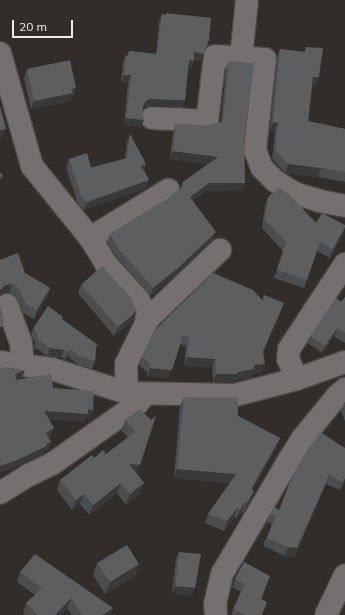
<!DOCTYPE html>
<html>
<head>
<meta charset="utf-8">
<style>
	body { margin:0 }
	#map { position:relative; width:345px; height:615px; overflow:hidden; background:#302d2b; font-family:Mulish,sans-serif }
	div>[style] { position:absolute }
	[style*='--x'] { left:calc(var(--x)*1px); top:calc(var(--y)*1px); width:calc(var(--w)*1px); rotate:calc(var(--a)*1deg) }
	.roads { filter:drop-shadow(1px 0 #4c4948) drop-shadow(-1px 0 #4c4948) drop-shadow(0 1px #4c4948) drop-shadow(0 -1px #4c4948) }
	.street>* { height:22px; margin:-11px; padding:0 11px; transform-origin:11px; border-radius:11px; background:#74706f }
	.wall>* { inset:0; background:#4b4d4f }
	.shaded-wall>* { inset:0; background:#393939 }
	.building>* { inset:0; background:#5d5e60 }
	span { translate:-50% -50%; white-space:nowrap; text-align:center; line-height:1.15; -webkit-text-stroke:3.5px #302d2b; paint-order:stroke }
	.scale { position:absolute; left:12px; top:20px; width:61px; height:18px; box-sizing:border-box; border:2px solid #efedec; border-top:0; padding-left:5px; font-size:12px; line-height:14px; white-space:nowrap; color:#efedec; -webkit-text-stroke:3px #302d2b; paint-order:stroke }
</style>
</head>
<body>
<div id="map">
	<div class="roads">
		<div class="street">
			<i style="--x:0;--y:53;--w:117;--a:74.2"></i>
			<i style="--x:32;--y:166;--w:92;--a:51.1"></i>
			<i style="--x:90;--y:238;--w:31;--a:58"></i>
			<i style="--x:106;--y:264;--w:47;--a:47.6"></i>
			<i style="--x:138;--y:299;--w:22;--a:63"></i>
			<i style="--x:241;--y:58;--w:58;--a:-84.1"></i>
			<i style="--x:152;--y:118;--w:55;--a:3.1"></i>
			<i style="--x:207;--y:121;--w:65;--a:-83"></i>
			<i style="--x:215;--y:56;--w:50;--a:3.4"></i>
			<i style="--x:265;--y:59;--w:92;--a:96.3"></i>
			<i style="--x:255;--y:150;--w:19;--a:69"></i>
			<i style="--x:262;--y:168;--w:18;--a:45"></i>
			<i style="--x:275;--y:181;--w:22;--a:32"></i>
			<i style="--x:294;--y:193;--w:27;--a:17"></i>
			<i style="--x:320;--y:201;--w:25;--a:11"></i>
			<i style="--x:90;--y:238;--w:92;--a:-31.6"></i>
			<i style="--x:7;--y:305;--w:40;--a:69.8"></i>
			<i style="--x:21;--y:343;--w:22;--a:85"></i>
			<i style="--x:0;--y:362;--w:52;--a:7.7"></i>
			<i style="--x:52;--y:369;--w:79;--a:17.7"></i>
			<i style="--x:127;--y:393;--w:108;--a:1.1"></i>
			<i style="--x:235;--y:395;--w:64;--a:-14.5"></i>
			<i style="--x:297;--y:379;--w:51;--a:-19.5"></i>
			<i style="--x:297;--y:379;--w:22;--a:-114"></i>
			<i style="--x:288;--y:359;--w:10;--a:-84"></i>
			<i style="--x:289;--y:349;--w:102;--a:-56.6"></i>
			<i style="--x:127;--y:393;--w:29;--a:-92"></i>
			<i style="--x:126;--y:364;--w:50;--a:-63.9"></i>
			<i style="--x:148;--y:319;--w:100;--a:-43.8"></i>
			<i style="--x:0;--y:493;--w:34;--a:-32"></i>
			<i style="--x:29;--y:475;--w:25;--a:-26"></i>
			<i style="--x:52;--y:464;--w:104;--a:-35.2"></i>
			<i style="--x:137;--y:404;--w:13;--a:-48"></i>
			<i style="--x:216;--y:615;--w:11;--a:-95"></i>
			<i style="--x:215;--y:604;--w:31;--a:-77"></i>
			<i style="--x:222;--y:574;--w:129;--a:-59.6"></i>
			<i style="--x:287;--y:463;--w:28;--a:-58"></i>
			<i style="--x:302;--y:439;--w:55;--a:-50.9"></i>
			<i style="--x:337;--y:396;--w:11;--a:-41"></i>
			<i style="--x:326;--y:615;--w:44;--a:-64.6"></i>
		</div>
	</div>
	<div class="wall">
		<i style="clip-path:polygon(166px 13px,204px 54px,202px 61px,194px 60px,191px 68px,188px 68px,185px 100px,182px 107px,147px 107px,142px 110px,141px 127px,124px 125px,128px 83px,121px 82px,123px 63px,126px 55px,127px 56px,129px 51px,156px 54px,159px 22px,162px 14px,166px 15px)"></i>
		<i style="clip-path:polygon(306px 47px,319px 77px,316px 86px,312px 85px,308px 121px,345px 129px,345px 182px,318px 177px,285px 173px,272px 158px,275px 131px,270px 130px,277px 58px,280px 49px,304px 52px)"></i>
		<i style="clip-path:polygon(229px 61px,244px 141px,245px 183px,243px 190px,206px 191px,192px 201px,213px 240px,176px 275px,150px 296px,116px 256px,107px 242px,110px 234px,166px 202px,167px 199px,180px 189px,183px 182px,208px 164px,170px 159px,173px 132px,176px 124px,209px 126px,221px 122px,226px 69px)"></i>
		<i style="clip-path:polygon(27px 69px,73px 96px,71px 97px,70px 101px,31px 109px,24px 78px)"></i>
		<i style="clip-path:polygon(130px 134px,146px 164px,144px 170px,149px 180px,146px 188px,84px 210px,78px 204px,66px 168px,69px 159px,91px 167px,93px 167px,125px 159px,127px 142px)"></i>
		<i style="clip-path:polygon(268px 197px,316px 223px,345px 227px,343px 234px,330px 258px,317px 251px,304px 288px,274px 278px,283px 251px,262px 228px,265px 206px)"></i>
		<i style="clip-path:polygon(0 260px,25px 273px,50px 288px,47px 297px,34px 319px,23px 313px,15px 295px,9px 293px,2px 293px,0 295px)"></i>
		<i style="clip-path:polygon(81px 285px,133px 303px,133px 305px,137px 311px,134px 319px,114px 336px,78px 293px)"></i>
		<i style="clip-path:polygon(264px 295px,284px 303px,263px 352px,262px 372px,253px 374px,251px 378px,235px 380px,234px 382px,213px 382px,212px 367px,184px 366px,186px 346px,180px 344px,168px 378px,147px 376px,147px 372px,139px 365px,142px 357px,155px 330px,262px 300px)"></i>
		<i style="clip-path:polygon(345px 297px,345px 343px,334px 336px,322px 353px,308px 343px,310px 336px,341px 302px)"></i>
		<i style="clip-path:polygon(62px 319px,96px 352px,95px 361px,92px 369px,77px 364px,68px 356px,65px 360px,61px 357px,47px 356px,34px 347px,35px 343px,31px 334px,34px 327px)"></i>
		<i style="clip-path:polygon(184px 397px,238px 416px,280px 438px,276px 448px,252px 490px,250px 501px,243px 513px,242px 512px,236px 519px,234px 517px,224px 531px,205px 523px,208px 514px,230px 483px,174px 478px,180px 406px)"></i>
		<i style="clip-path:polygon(345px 402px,345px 421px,341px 411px,344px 403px)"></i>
		<i style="clip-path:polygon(140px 409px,137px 473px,144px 483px,140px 493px,126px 505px,117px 493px,89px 515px,80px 504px,72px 510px,57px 490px,60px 480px,94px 458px,106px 454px,128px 438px,121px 430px,125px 420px)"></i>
		<i style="clip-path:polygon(345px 448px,345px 480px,340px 490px,326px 484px,294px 557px,285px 556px,263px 546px,272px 524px,267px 522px,270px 514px,279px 510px)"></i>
		<i style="clip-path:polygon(179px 552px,192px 596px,172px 593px,176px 559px)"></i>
		<i style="clip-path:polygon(97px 563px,139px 564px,135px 576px,105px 594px,93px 575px)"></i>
		<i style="clip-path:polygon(20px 572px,113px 608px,110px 615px,72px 615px,67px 608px,61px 615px,25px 615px,23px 613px,26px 603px,35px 595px,17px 582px)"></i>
		<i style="clip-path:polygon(270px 576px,261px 599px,267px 602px,262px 615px,231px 615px,241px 592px,232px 587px,235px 579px)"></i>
	</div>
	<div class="shaded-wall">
		<i style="clip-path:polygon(194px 52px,204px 54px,202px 61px,192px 60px)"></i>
		<i style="clip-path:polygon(189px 60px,194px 61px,191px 68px,186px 68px)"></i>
		<i style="clip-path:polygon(124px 75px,131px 75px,128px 83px,121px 82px)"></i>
		<i style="clip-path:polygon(313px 77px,319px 77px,316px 86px,310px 85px)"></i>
		<i style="clip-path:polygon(76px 88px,73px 96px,71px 97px,70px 101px,31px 109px,34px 101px)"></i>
		<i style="clip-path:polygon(149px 99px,185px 100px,182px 107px,147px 107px,142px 111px,144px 103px)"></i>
		<i style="clip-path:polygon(126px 118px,144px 120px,141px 127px,124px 125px)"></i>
		<i style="clip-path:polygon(273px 122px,278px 123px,275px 131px,270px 130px)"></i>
		<i style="clip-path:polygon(6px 129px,2px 138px,0 138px,0 130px)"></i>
		<i style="clip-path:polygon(173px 151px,218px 157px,216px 165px,170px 159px)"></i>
		<i style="clip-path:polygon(146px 164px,143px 172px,141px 166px)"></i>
		<i style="clip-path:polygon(288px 164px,321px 168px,318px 177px,285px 173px)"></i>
		<i style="clip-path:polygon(3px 176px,0 183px,0 178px)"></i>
		<i style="clip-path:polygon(149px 180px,146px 188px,84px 210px,87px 202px)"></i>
		<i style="clip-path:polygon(209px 183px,245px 183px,243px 190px,206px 191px,187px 205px,190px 197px)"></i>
		<i style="clip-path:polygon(345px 227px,343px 234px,330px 258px,333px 249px)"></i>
		<i style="clip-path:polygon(216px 232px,213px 240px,176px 275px,150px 296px,153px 288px)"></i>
		<i style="clip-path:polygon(12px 284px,9px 293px,2px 293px,0 295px,0 290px,5px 285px)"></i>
		<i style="clip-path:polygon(50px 288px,47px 297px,34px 319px,37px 310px)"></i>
		<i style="clip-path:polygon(284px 303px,281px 312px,260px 359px,263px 351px)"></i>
		<i style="clip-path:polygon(137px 311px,134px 319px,114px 336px,118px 327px)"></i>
		<i style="clip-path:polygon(337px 328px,334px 336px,322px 353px,325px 346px)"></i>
		<i style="clip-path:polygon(50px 348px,64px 350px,61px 357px,47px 356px)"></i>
		<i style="clip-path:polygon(70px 349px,68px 356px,65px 360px,68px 353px)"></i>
		<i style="clip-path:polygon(187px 357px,215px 359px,212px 367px,184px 366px)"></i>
		<i style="clip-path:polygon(265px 364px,262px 372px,253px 374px,251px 378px,235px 380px,234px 382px,213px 382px,216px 374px,238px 372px,254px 365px)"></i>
		<i style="clip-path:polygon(150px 368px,172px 370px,168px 378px,147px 376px)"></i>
		<i style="clip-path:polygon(25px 370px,22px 378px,12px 382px,15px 374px)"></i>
		<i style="clip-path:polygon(88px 409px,93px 410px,90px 418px,87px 417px,85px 422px,41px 419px,44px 411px)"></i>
		<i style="clip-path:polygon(54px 428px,51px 436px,43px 441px,46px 433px)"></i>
		<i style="clip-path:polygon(280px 438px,276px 448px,247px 498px,251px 489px)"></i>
		<i style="clip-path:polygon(51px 442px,48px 450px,45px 451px,44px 454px,14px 468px,0 473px,0 466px)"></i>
		<i style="clip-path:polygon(129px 464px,140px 465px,136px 475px)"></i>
		<i style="clip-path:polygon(177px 469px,236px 474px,233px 483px,174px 478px)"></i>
		<i style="clip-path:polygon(329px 475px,294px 557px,285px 556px,288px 547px)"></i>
		<i style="clip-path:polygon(345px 478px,345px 480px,340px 490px,343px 482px)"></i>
		<i style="clip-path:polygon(121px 483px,117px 493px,89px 515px,93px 505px)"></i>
		<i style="clip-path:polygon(144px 483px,140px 493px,126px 505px,130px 494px)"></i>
		<i style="clip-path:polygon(254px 491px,250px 501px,243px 513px,247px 503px)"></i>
		<i style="clip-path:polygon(84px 494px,80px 504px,72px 510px,76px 500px)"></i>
		<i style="clip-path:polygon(245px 502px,242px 512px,236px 519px,240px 510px)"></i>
		<i style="clip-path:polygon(237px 508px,234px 517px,224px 531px,227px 521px)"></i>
		<i style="clip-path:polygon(139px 564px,135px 576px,105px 594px,110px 582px)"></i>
		<i style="clip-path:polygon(175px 586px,195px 588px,192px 596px,172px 593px)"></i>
		<i style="clip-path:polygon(71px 598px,67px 608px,61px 615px,55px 615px)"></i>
		<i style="clip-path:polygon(113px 608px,110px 615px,102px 615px)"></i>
	</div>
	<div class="building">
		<i style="clip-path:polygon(166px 13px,211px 18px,209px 40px,204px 54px,194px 52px,194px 61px,189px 60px,185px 100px,149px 99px,144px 103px,142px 110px,144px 120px,126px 118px,131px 75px,124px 75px,126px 55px,128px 56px,129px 51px,157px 54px,162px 14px,166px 15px)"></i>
		<i style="clip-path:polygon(306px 47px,323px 48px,319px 77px,313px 77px,308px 121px,345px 129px,345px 172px,321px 168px,288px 164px,275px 150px,278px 123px,273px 122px,280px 49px,305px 52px)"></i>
		<i style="clip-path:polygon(70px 60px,76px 88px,72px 89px,73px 93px,34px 101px,27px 69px)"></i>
		<i style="clip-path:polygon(229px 61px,254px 63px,244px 141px,245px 183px,209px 183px,190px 197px,216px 232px,179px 267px,153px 288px,119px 249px,110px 234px,165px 200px,167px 203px,167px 199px,182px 188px,183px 182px,218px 157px,173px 151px,176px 124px,209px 126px,223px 121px)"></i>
		<i style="clip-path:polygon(0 106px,6px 129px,0 130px)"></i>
		<i style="clip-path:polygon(130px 134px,146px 164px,141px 166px,149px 180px,87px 202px,81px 196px,69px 159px,87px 153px,91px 167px,93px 167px,127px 158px)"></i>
		<i style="clip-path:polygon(0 172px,3px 176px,0 178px)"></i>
		<i style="clip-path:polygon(279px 188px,289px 194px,316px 223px,322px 213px,345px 225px,345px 227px,333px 249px,320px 242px,307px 280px,277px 270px,286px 242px,265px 220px,268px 197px)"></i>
		<i style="clip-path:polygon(18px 253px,25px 273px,50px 288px,37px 310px,26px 304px,18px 287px,12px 284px,5px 285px,0 290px,0 260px)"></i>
		<i style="clip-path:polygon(102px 266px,131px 298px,133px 303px,132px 304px,137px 311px,118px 327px,81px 285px)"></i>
		<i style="clip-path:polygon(213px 273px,253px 290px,263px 301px,264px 295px,284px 303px,263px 351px,265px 364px,254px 365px,254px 369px,238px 372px,237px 374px,216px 374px,215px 359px,187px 357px,189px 337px,183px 336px,172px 370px,150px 368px,150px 363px,142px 357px,155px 330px)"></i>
		<i style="clip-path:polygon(345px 297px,345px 333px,337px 328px,325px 346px,310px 336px,336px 298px,341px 302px)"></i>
		<i style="clip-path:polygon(0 305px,4px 320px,2px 327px,0 327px)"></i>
		<i style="clip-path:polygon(48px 306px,63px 317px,62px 319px,98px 345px,96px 347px,95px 361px,79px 356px,70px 349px,68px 353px,64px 350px,50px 348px,37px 339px,38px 336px,34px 327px)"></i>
		<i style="clip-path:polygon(7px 367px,25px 370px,15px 374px,16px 380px,51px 374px,53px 388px,94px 391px,93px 410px,88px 409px,88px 414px,44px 411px,54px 428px,46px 433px,51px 442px,46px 444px,47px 446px,17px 460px,0 466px,0 368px)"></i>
		<i style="clip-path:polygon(184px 397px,238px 398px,238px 416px,280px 438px,251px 489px,254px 491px,247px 503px,245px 502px,240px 510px,237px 508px,227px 521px,208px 514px,236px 474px,177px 469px)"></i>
		<i style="clip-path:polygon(140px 409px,151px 420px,156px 416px,140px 465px,129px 464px,144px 483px,130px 494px,121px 483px,93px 505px,84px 494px,76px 500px,60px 480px,92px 455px,94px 458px,103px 450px,106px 454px,136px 431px,125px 420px)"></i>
		<i style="clip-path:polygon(320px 432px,345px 448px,345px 478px,343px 482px,329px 475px,297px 548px,288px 547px,267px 538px,276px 516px,270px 514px,274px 507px,279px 510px,293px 474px)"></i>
		<i style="clip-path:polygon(127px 545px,139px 564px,110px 582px,97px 563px)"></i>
		<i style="clip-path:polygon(179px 552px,201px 554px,195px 588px,175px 586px)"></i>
		<i style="clip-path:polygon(35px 554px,113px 608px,102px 615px,82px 615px,71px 598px,55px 615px,38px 615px,26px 603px,42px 588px,20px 572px)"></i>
		<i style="clip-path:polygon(244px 562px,270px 576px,261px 599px,267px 602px,261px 615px,246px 615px,233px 609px,245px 584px,235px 579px)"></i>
	</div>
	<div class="scale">20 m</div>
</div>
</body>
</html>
